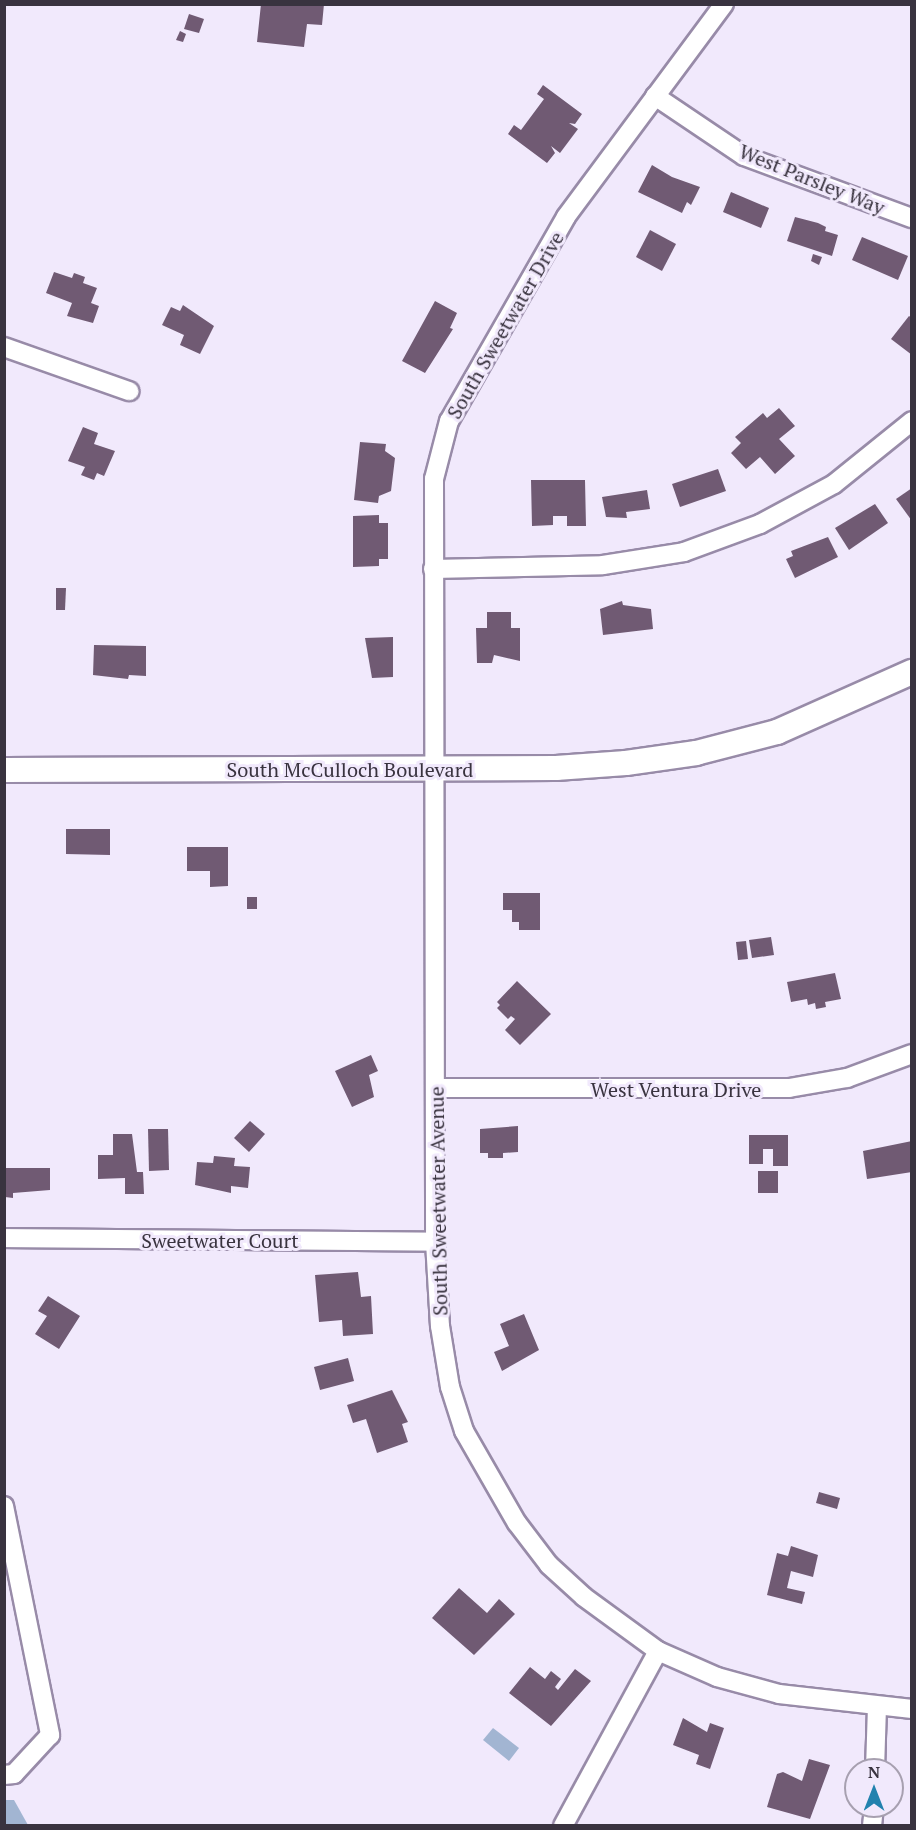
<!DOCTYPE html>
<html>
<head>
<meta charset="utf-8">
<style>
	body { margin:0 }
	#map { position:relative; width:916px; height:1830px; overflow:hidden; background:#f1e9fc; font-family:"PT Serif",serif }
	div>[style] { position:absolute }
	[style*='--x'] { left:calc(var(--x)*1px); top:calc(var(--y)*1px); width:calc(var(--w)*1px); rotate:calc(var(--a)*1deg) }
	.water>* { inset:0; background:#a2b5d2 }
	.building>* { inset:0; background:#705a73 }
	.roads { filter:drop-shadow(2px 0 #988ba8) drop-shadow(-2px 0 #988ba8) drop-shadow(0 2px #988ba8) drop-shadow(0 -2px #988ba8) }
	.minor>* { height:18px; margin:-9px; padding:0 9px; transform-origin:9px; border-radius:9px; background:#fff }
	.major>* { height:24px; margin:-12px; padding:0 12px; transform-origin:12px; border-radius:12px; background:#fff }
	span { translate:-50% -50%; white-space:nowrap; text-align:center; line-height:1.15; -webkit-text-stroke:6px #f1e9fc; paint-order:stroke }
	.street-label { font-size:20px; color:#39333f }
	.frame { position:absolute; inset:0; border:6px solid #39333f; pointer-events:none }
	.north { position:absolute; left:844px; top:1758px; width:60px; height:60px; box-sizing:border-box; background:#f1e9fc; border:2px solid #a7a0b0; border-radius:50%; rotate:0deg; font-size:16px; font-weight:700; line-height:24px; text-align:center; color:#39333f }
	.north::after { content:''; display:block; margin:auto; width:21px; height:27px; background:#2282ae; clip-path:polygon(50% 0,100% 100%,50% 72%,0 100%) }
</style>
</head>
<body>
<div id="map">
	<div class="water">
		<i style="clip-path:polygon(493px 1728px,519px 1748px,509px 1761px,483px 1740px)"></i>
		<i style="clip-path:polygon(5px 1800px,14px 1800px,28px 1825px,5px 1825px)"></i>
	</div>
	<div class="building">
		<i style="clip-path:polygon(261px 4px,324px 4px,322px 25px,307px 24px,304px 47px,257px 42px)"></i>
		<i style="clip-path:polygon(189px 14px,204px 19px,199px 33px,184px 29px)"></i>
		<i style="clip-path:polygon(180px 31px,186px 34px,183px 42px,176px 40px)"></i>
		<i style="clip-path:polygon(543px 85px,582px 114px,575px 124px,569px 123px,578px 129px,560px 153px,551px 146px,555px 153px,547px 163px,508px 134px,514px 125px,521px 130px,544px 99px,537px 94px)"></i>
		<i style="clip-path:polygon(652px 165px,672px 177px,700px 187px,691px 205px,687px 202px,682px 213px,638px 192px)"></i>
		<i style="clip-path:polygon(731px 192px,769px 208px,761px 228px,723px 212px)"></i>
		<i style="clip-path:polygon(795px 217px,818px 223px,826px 227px,825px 231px,838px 235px,832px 256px,787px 241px)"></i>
		<i style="clip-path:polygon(650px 230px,676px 244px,662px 271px,636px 257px)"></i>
		<i style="clip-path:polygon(862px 237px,908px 256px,898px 280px,852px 260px)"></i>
		<i style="clip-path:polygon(813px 254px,822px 257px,819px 265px,811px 261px)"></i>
		<i style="clip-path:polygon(54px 272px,72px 278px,74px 273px,85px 277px,83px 283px,97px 288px,91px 303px,99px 306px,93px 323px,67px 316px,72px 303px,46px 293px)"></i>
		<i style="clip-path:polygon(435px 301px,457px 313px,450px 328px,453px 329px,425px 373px,402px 361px)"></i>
		<i style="clip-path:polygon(183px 305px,214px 326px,200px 354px,180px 345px,184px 335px,162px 325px,171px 307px,180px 311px)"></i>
		<i style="clip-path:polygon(909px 316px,912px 318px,912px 355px,891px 339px)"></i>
		<i style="clip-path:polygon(779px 408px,795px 426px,779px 439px,795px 456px,775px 474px,760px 457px,746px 469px,731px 453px,741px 443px,735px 437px,763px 413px,767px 418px)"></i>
		<i style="clip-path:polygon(83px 427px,98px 433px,94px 444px,115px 451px,104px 476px,97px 473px,94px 480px,81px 475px,85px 467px,68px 461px)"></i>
		<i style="clip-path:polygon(360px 442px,386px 444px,385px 451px,395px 458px,391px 491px,379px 496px,378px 503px,354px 500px)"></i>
		<i style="clip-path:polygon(718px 469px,726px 491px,680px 507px,672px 484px)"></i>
		<i style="clip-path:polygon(531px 480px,585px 480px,586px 526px,567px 526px,567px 516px,553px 516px,553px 525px,532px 526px)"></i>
		<i style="clip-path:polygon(912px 488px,912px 521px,896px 499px)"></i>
		<i style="clip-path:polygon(647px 490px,650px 509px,626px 512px,627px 518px,606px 517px,602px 497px)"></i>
		<i style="clip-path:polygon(875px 504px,888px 523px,849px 550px,835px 528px)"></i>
		<i style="clip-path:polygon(379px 515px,379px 523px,388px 523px,388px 559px,379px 559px,379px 566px,353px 567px,353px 516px)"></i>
		<i style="clip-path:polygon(828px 537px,838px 557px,795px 578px,786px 559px,793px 556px,791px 551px)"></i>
		<i style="clip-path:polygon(56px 588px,66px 588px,65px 610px,56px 610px)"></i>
		<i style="clip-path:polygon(622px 601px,623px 605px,651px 609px,653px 629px,603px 635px,600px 609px)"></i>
		<i style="clip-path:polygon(487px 612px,511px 612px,511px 628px,520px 628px,520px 661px,494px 655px,492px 663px,477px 663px,476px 628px,487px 628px)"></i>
		<i style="clip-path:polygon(393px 637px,393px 677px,372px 678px,365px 638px)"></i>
		<i style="clip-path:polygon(94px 645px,146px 646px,146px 676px,129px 675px,128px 679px,93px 675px)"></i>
		<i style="clip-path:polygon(66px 829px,110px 829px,110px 855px,66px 854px)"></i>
		<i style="clip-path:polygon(187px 847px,228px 847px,228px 886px,210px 887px,210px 871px,187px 871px)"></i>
		<i style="clip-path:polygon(503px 893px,540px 893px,540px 930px,519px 930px,519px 922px,512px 922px,512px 910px,503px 910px)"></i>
		<i style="clip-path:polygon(247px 897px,257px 897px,257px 909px,247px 909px)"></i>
		<i style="clip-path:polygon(771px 937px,774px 955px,752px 958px,749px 940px)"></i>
		<i style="clip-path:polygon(746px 941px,748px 959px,738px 960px,736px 942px)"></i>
		<i style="clip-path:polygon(835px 973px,841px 999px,825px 1002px,826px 1007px,816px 1009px,815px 1003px,808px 1005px,807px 999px,791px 1002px,787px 982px)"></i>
		<i style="clip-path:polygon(517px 981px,551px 1014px,520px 1045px,505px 1030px,515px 1019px,511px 1016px,508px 1019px,497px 1008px,500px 1005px,497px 1002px)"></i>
		<i style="clip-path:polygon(371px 1055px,378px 1071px,369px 1075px,374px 1097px,352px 1107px,335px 1071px)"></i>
		<i style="clip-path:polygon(250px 1121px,265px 1134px,249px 1152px,234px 1138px)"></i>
		<i style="clip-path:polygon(518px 1126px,518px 1152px,503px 1153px,503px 1158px,488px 1158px,488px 1153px,480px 1153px,480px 1129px)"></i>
		<i style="clip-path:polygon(148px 1129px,168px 1129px,169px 1170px,149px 1171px)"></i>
		<i style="clip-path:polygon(113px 1134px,132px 1134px,137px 1172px,143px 1172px,144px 1194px,125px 1194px,125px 1178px,98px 1179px,98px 1155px,113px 1155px)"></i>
		<i style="clip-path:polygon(749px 1135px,788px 1135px,788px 1166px,773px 1166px,773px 1149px,763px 1149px,763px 1164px,749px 1164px)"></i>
		<i style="clip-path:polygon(912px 1141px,912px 1172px,867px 1179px,863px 1151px)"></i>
		<i style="clip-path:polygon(214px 1156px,235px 1158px,234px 1166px,250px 1167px,248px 1188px,231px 1186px,231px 1193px,195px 1185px,197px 1162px,213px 1163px)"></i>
		<i style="clip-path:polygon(4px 1168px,50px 1168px,50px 1190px,13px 1193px,13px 1198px,5px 1197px)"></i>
		<i style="clip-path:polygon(758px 1171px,778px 1171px,778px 1193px,758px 1193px)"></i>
		<i style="clip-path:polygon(358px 1272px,361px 1297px,371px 1296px,373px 1334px,343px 1336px,342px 1320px,319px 1322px,315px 1275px)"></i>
		<i style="clip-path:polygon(48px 1296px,80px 1316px,59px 1349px,35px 1334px,47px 1316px,38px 1311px)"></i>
		<i style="clip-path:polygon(524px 1314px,539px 1350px,502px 1371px,494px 1352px,509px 1346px,500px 1324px)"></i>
		<i style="clip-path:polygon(348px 1358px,354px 1381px,320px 1390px,314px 1367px)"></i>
		<i style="clip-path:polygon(392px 1390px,408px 1422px,402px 1424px,408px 1442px,377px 1453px,366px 1419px,353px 1423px,347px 1405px)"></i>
		<i style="clip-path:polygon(819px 1492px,840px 1498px,837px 1509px,816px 1503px)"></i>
		<i style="clip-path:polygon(791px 1546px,818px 1555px,813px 1577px,791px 1571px,787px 1588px,805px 1592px,802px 1604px,767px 1595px,777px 1553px,788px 1556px)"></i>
		<i style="clip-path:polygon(459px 1588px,487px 1613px,499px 1599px,515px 1614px,474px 1655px,432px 1618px)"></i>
		<i style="clip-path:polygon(530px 1667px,545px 1679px,551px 1671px,561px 1679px,555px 1687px,558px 1690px,575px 1669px,591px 1681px,551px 1726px,509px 1693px)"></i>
		<i style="clip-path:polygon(683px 1718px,707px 1732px,710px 1723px,724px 1728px,710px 1769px,696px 1764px,699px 1755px,673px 1745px)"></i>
		<i style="clip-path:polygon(809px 1759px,830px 1765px,810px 1819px,767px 1807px,777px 1774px,783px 1772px,802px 1781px)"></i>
	</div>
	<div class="roads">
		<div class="minor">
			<i style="--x:724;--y:4;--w:265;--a:126.6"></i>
			<i style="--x:566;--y:217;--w:235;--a:119.8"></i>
			<i style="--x:449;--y:421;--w:60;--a:104.5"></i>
			<i style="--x:434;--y:479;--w:763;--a:89.92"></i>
			<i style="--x:435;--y:1242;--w:84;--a:86.6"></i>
			<i style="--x:440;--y:1326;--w:62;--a:80.7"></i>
			<i style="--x:450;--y:1387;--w:46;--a:72.3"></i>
			<i style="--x:464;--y:1431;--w:106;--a:60.1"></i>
			<i style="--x:517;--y:1523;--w:53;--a:52.7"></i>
			<i style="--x:549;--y:1565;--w:47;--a:42.4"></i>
			<i style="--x:584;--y:1597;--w:92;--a:36.1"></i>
			<i style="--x:658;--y:1651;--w:64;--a:23.8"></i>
			<i style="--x:717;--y:1677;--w:64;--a:15.3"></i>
			<i style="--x:779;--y:1694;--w:134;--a:6.4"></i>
			<i style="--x:655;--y:96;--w:107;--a:34"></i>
			<i style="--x:744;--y:156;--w:179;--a:20.3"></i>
			<i style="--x:4;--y:347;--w:133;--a:19.4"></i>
			<i style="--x:433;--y:569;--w:170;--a:-1.3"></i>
			<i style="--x:603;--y:565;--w:82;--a:-9.1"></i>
			<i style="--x:684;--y:552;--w:81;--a:-20.2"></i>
			<i style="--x:760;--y:524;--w:84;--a:-28.4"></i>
			<i style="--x:834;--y:484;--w:100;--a:-38.9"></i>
			<i style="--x:435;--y:1088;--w:354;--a:0"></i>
			<i style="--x:789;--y:1088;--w:59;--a:-9.8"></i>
			<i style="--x:847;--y:1078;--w:69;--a:-20.3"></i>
			<i style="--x:4;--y:1238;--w:431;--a:0.5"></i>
			<i style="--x:4;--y:1506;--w:234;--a:78.6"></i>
			<i style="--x:50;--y:1735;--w:53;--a:132.7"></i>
			<i style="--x:14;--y:1774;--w:10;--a:174"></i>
			<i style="--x:875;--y:1770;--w:64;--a:-88.2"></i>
			<i style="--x:563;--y:1826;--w:199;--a:-61.5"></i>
			<i style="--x:872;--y:1826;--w:20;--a:-84"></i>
		</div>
		<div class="major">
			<i style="--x:4;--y:770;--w:552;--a:-0.21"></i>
			<i style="--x:556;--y:768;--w:70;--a:-4.1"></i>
			<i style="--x:626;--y:763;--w:71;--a:-8.1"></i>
			<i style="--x:696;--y:753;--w:84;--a:-14.5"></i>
			<i style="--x:777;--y:732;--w:148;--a:-24"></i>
		</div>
	</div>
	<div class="street-label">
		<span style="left:812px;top:179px;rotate:22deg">West Parsley Way</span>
		<span style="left:505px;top:325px;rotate:-60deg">South Sweetwater Drive</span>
		<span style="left:350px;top:769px">South McCulloch Boulevard</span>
		<span style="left:676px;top:1089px">West Ventura Drive</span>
		<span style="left:438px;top:1201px;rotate:-91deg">South Sweetwater Avenue</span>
		<span style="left:220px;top:1240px">Sweetwater Court</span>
	</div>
	<div class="frame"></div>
	<div class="north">N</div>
</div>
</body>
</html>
